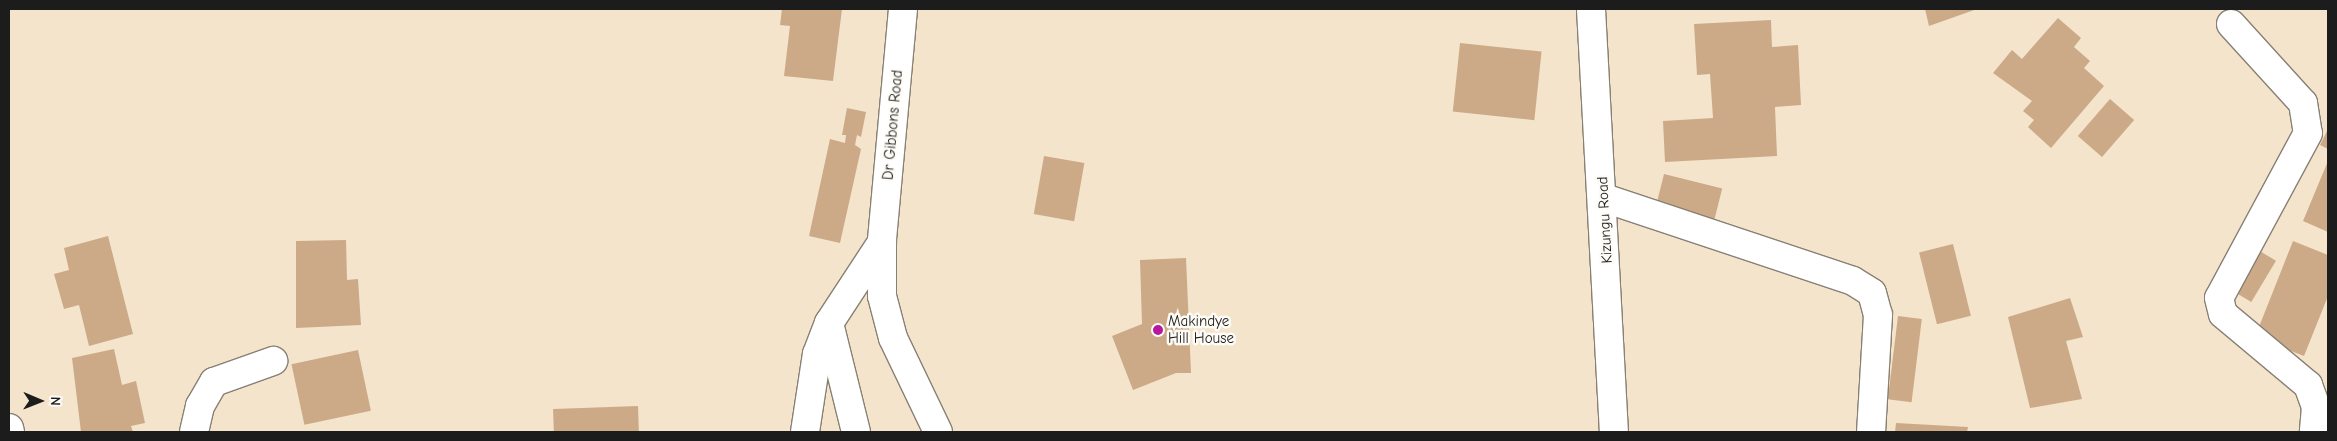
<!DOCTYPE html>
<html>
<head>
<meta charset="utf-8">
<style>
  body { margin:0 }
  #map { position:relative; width:2337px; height:441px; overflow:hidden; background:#f4e4cb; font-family:"Comic Neue",sans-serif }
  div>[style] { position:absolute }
  .building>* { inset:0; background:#ccaa87; transform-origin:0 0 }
  .roads { filter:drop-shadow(1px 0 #888074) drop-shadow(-1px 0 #888074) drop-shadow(0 1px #888074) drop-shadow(0 -1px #888074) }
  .minor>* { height:28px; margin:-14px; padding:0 14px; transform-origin:14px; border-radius:14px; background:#fff }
  .dots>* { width:14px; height:14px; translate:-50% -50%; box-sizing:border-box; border:2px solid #fdfcf7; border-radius:50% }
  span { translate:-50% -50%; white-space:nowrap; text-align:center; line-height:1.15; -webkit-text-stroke:5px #fdfcf7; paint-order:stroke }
  .street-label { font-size:15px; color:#1c1c1c }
  .poi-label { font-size:15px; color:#1c1c1c }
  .left { translate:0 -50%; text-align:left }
  .frame { position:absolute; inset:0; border:10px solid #1c1c1c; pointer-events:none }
  .north { position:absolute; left:15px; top:376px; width:50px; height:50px; -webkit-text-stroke:4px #fdfcf7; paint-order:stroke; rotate:91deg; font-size:14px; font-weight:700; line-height:20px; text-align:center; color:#1c1c1c }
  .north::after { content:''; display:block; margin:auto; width:18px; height:22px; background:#1c1c1c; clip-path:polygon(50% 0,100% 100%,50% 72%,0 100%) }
</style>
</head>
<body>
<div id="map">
  <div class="building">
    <i style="clip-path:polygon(782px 9px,842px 9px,833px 81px,784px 76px,790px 26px,780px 25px)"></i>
    <i style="clip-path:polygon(1925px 9px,1977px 9px,1929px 26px)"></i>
    <i style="clip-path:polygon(2058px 18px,2081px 38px,2074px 47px,2090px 61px,2084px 68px,2104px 86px,2051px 148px,2028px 127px,2034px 120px,2023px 111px,2032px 101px,1993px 73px,2012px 50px,2022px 59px)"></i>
    <i style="clip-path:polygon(1771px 20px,1772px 47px,1798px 45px,1801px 105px,1775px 107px,1777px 156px,1665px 162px,1663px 121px,1713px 118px,1710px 74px,1697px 75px,1694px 24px)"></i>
    <i style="left:1460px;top:43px;width:82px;height:69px;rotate:6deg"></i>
    <i style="left:2110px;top:99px;width:32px;height:49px;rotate:41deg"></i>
    <i style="clip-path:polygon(847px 108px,866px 112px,861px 137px,857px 135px,855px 145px,861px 149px,840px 243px,809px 236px,830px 139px,845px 143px,846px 135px,842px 135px)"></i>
    <i style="clip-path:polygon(2328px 129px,2328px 149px,2320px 145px)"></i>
    <i style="left:1044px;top:156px;width:41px;height:59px;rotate:10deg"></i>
    <i style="clip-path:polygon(2328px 161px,2328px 232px,2303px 221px)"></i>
    <i style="left:1664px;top:174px;width:60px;height:39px;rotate:14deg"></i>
    <i style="clip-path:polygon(108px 236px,133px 334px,89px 346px,79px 305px,64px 309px,54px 274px,69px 270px,64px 248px)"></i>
    <i style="clip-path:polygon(346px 240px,347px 280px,358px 279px,361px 325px,296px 328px,296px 241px)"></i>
    <i style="clip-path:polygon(2293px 241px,2328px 255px,2328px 296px,2304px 356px,2255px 337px)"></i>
    <i style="left:1953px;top:244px;width:74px;height:35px;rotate:76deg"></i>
    <i style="left:2258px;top:250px;width:21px;height:48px;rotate:31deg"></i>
    <i style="clip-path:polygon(1186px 258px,1191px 373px,1176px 373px,1133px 390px,1112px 336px,1142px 324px,1140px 260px)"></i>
    <i style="clip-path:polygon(2070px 298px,2083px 337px,2066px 341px,2082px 399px,2030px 408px,2008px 317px)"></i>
    <i style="left:1898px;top:316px;width:24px;height:84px;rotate:7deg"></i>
    <i style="clip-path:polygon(114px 349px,122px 385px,136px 381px,145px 423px,131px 426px,133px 432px,81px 432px,72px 358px)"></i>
    <i style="left:358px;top:350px;width:62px;height:68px;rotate:78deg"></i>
    <i style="left:638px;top:406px;width:26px;height:85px;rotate:88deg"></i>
    <i style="clip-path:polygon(1896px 423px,1968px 427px,1967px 432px,1895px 432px)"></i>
  </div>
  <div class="roads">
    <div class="minor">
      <i style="left:903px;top:9px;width:234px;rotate:95.2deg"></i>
      <i style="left:882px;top:242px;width:54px;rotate:90deg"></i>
      <i style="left:882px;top:296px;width:43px;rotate:75.3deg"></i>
      <i style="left:893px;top:338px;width:104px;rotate:64.4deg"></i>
      <i style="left:1591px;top:9px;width:424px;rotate:86.9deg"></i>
      <i style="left:2231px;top:24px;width:107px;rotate:47.7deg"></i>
      <i style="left:2303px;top:103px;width:30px;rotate:81deg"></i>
      <i style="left:2308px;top:133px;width:187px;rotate:118.3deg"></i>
      <i style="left:2219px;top:298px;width:16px;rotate:76deg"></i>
      <i style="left:2223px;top:314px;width:111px;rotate:39.9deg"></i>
      <i style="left:2308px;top:385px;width:23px;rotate:70deg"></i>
      <i style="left:2316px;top:407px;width:25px;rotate:95deg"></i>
      <i style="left:1604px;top:198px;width:262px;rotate:18.4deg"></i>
      <i style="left:1853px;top:281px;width:22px;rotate:32deg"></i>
      <i style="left:1872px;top:293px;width:23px;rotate:75deg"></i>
      <i style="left:1878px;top:315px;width:117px;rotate:93.4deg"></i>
      <i style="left:829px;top:323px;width:112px;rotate:76.1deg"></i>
      <i style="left:9px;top:428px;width:4px;rotate:76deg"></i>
      <i style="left:194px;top:432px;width:27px;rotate:-77deg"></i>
      <i style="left:200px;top:406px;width:28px;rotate:-60deg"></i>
      <i style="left:214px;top:382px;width:63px;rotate:-19.6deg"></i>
      <i style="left:805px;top:432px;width:79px;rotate:-81.3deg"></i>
      <i style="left:817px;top:354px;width:33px;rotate:-69deg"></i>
      <i style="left:829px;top:323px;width:97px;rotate:-56.8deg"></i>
    </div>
  </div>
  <div class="dots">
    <i style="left:1158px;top:330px;background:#b5179e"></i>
  </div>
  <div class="street-label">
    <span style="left:893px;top:125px;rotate:-85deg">Dr Gibbons Road</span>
    <span style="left:1605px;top:220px;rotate:-93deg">Kizungu Road</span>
  </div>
  <div class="poi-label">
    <span class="left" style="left:1168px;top:330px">Makindye<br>Hill House</span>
  </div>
  <div class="frame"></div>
  <div class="north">N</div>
</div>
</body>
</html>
